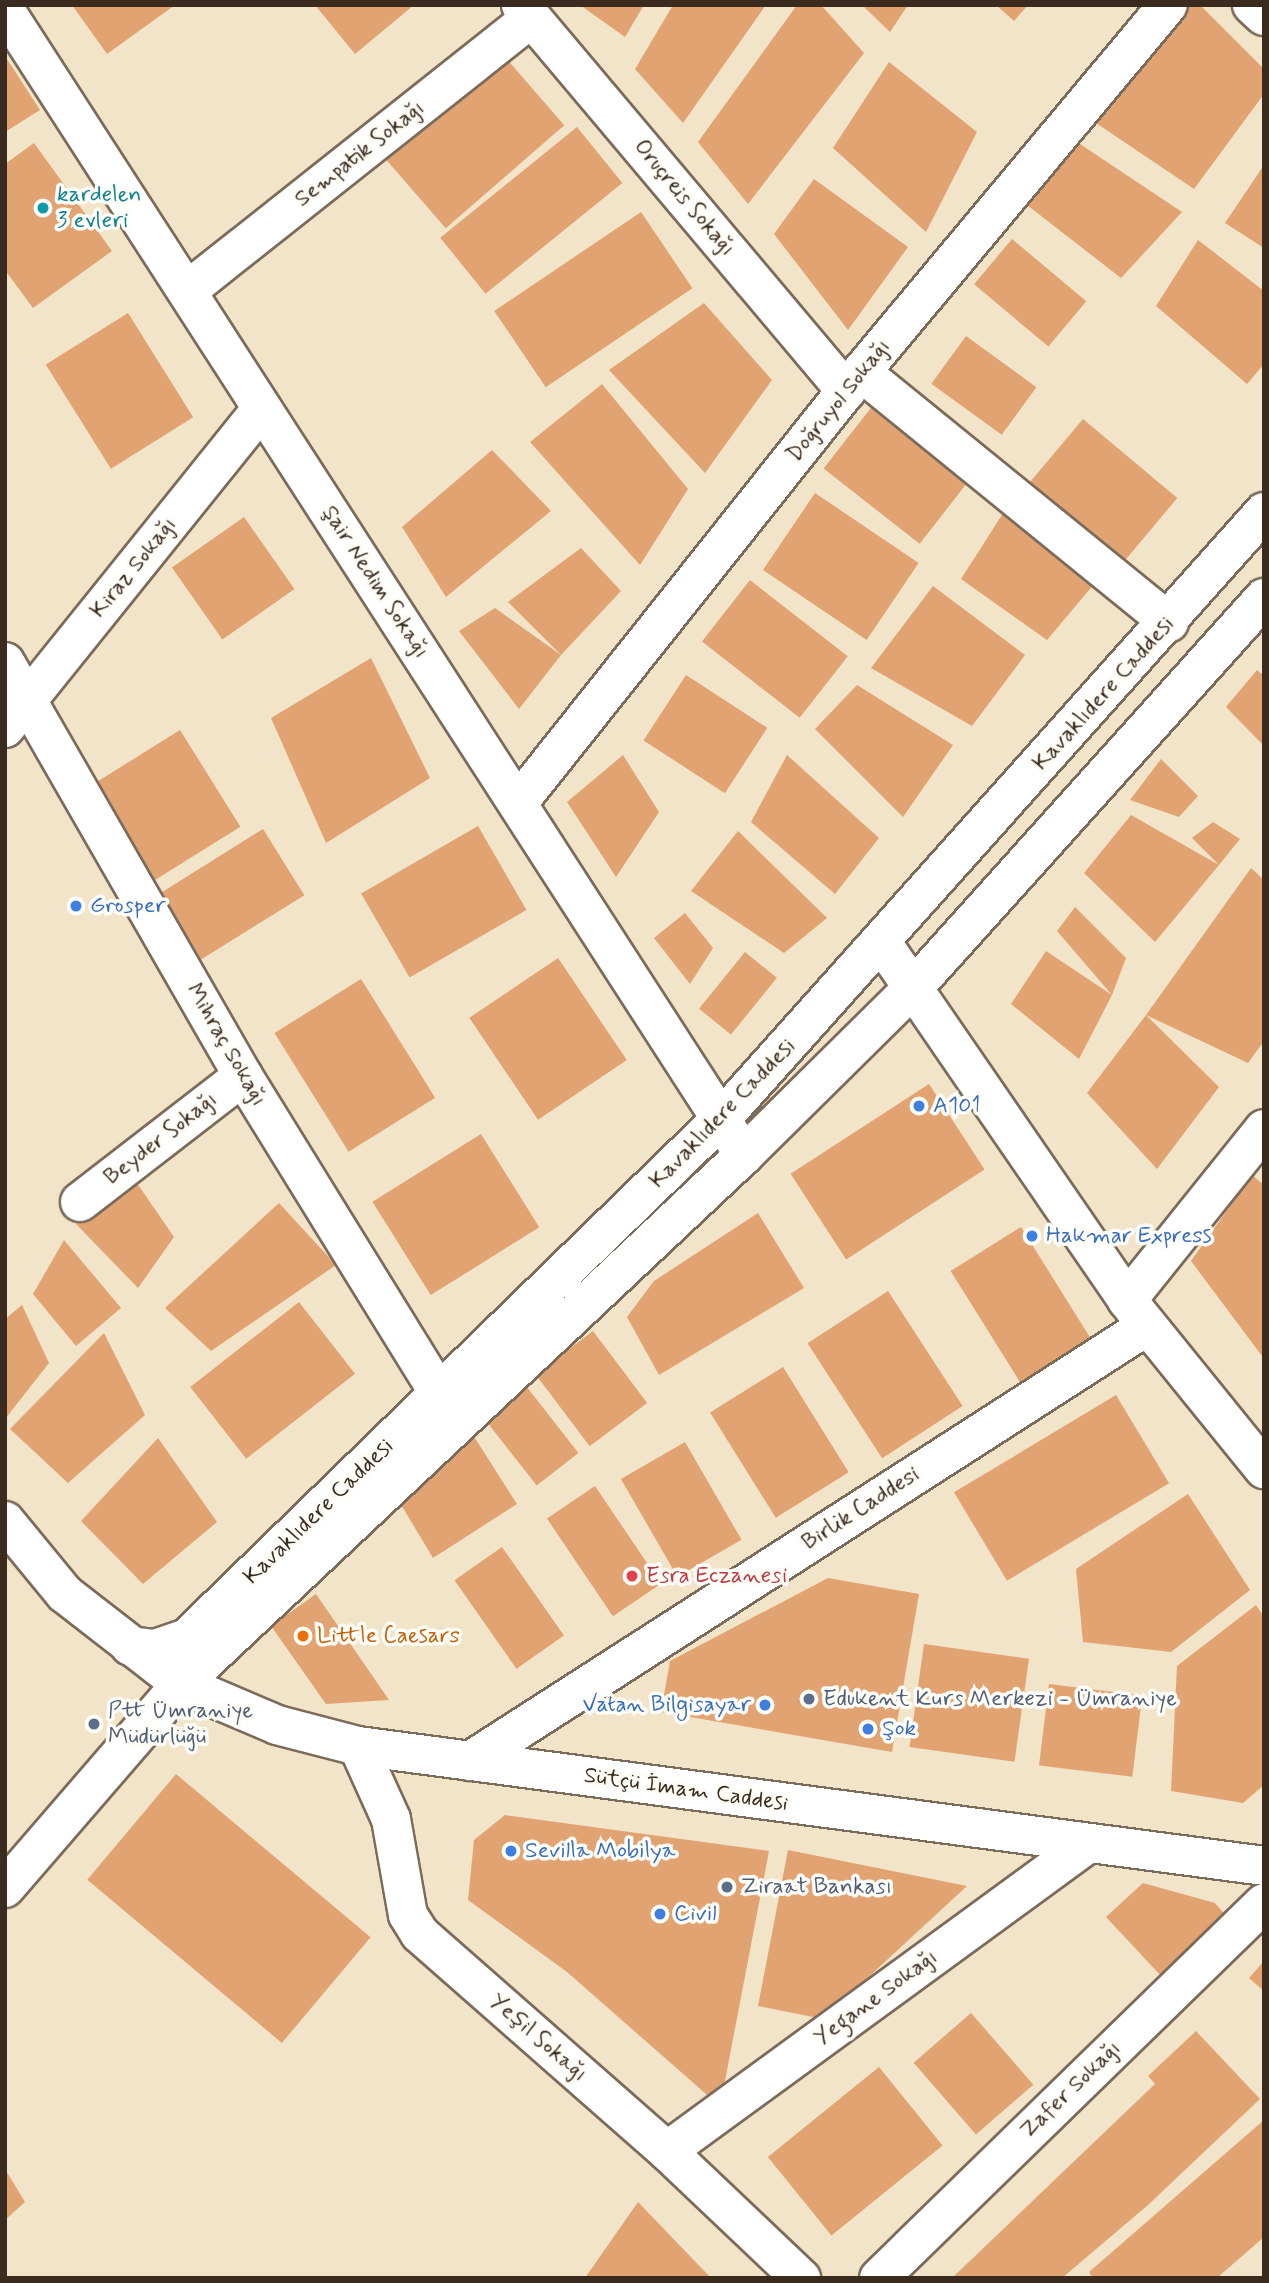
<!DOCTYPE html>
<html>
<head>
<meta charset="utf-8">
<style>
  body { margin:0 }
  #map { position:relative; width:1269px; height:2283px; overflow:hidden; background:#f1e4c8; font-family:Mynerve,sans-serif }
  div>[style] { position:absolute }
  .building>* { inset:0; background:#e2a372; transform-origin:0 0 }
  .roads { filter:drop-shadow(2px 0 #7b6b5a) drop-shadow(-2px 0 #7b6b5a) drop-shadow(0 2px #7b6b5a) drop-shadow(0 -2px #7b6b5a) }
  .minor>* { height:38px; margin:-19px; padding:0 19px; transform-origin:19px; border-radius:19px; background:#fff }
  .major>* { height:38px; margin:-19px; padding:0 19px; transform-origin:19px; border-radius:19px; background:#fff }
  .dots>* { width:19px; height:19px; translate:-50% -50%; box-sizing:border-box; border:4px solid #fdfcf7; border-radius:50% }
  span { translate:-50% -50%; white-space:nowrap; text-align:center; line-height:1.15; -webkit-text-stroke:7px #fdfcf7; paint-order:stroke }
  .street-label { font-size:23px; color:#3b2a1e }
  .culture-label { font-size:23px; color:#0d838f }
  .left { translate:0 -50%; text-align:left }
  .shop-label { font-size:23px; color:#366cbe }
  .right { translate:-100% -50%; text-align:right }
  .health-label { font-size:23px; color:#be3a42 }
  .food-label { font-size:23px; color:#c56008 }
  .service-label { font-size:23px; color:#4e5e75 }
  .frame { position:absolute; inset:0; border:7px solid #3b2a1e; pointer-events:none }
</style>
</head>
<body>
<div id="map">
  <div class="building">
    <i style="clip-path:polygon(72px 5px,175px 5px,107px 54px)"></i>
    <i style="clip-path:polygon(315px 5px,414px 5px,355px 54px)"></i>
    <i style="clip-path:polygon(580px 5px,644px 5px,625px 37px)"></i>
    <i style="clip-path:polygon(673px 5px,766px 5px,683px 123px,635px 69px)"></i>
    <i style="clip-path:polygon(797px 5px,821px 5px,864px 53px,748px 204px,698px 142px)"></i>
    <i style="clip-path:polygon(862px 5px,908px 5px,890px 32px)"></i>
    <i style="clip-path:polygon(996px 5px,1028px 5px,1014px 21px)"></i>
    <i style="clip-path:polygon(1185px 5px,1200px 5px,1264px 69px,1264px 94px,1194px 189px,1090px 119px)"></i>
    <i style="left:498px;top:49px;width:101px;height:157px;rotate:49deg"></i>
    <i style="clip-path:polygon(5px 56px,40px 110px,5px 132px)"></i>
    <i style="clip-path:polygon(889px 62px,977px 132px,926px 232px,833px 148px)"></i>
    <i style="left:577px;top:127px;width:72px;height:176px;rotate:51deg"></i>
    <i style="clip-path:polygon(1077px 142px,1182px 212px,1121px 278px,1027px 205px)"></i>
    <i style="clip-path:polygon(34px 143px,112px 251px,33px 308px,5px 270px,5px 164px)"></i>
    <i style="clip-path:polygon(1264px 165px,1264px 248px,1225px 223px)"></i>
    <i style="clip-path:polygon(814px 179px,908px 247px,848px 330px,774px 234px)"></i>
    <i style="left:641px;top:212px;width:92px;height:177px;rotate:56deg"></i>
    <i style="left:1012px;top:239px;width:97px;height:59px;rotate:40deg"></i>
    <i style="clip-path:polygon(1198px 240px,1264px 291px,1264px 364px,1247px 384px,1156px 306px)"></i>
    <i style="clip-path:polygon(704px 303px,772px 380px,705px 473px,609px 370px)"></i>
    <i style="left:128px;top:313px;width:123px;height:97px;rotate:58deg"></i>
    <i style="left:966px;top:336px;width:87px;height:59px;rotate:36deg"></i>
    <i style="clip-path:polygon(602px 384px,688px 489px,640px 565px,530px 442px)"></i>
    <i style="left:874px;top:404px;width:122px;height:82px;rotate:38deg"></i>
    <i style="left:1083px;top:419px;width:123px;height:82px;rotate:40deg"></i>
    <i style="clip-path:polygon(492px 450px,551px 511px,446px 597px,402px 527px)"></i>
    <i style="left:815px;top:493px;width:125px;height:93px;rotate:34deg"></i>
    <i style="clip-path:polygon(1007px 507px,1095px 583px,1047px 640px,961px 579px)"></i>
    <i style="left:244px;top:517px;width:88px;height:88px;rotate:55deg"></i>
    <i style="clip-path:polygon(581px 548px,621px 591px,561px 655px,508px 602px)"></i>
    <i style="left:750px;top:580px;width:124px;height:78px;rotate:38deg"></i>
    <i style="clip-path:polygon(933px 586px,1025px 655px,972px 726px,871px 668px)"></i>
    <i style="clip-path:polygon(495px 608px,561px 655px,519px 709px,459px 631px)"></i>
    <i style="clip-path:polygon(371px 658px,430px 778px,326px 843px,271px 718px)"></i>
    <i style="clip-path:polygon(1257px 670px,1264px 676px,1264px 746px,1226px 707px)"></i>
    <i style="left:686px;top:675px;width:97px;height:78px;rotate:33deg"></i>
    <i style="clip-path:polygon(857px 685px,953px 745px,903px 817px,815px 729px)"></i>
    <i style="left:180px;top:730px;width:114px;height:104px;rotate:58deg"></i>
    <i style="clip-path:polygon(623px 755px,659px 812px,616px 877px,567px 802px)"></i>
    <i style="clip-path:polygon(787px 755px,879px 838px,835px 894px,751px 822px)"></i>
    <i style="clip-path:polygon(1161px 759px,1198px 796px,1179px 817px,1130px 800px)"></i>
    <i style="clip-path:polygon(1131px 815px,1219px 865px,1192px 838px,1213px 822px,1240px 839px,1219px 865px,1155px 942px,1084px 873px)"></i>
    <i style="left:478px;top:826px;width:97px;height:135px;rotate:60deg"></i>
    <i style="left:263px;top:829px;width:78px;height:124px;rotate:58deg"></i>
    <i style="clip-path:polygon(738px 831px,827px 918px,784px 953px,691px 891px)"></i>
    <i style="clip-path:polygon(1251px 868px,1264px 880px,1264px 1041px,1248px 1063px,1146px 1015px)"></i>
    <i style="clip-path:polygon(1075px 907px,1126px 958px,1112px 995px,1079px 1059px,1011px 1004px,1046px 951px,1112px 995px,1057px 931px)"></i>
    <i style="clip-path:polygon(685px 913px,713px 948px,690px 984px,654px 938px)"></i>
    <i style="left:745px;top:952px;width:41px;height:73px;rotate:39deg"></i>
    <i style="left:558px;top:958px;width:123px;height:107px;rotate:56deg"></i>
    <i style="left:361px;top:979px;width:140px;height:102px;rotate:58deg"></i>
    <i style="clip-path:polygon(1146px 1015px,1219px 1087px,1157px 1169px,1087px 1093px)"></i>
    <i style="left:929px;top:1084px;width:102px;height:165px;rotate:57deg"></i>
    <i style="left:481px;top:1134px;width:110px;height:128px;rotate:58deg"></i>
    <i style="clip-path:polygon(1252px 1175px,1264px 1185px,1262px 1356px,1191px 1261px)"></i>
    <i style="clip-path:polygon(132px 1176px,174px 1237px,138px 1288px,76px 1224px)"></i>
    <i style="clip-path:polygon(279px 1203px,336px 1265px,211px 1351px,165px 1308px)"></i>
    <i style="clip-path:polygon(758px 1213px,804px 1288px,659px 1375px,627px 1317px,654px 1281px)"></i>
    <i style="left:1021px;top:1227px;width:133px;height:83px;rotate:58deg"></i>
    <i style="clip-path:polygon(64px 1240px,121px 1308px,76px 1346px,33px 1294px)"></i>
    <i style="left:888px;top:1291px;width:137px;height:96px;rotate:57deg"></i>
    <i style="left:299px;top:1302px;width:91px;height:138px;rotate:52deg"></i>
    <i style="clip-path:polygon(22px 1305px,49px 1363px,5px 1419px,5px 1319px)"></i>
    <i style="left:593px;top:1331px;width:90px;height:72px;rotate:53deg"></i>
    <i style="clip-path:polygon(104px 1333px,145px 1415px,68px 1483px,10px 1429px)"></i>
    <i style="left:783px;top:1367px;width:124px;height:86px;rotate:58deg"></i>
    <i style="left:523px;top:1382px;width:90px;height:53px;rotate:52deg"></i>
    <i style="left:1116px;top:1395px;width:103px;height:189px;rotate:59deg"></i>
    <i style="clip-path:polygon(473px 1435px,517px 1504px,433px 1558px,394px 1493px,447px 1461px)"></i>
    <i style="clip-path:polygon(158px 1438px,217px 1522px,143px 1584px,81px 1521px)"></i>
    <i style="left:685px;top:1442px;width:113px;height:74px;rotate:60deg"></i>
    <i style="left:595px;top:1486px;width:118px;height:58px;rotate:56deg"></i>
    <i style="clip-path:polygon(1188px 1494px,1250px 1590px,1171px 1652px,1083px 1642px,1076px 1569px)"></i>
    <i style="left:502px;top:1547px;width:108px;height:58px;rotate:55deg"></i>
    <i style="clip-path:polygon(828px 1578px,919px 1594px,892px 1752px,661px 1712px,670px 1661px)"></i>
    <i style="clip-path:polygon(316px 1594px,389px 1700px,326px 1704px,271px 1626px)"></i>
    <i style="clip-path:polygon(1256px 1605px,1264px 1617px,1264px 1785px,1243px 1803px,1171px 1791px,1177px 1666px)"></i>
    <i style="left:924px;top:1644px;width:106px;height:104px;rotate:8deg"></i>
    <i style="left:1049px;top:1684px;width:94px;height:82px;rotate:7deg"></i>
    <i style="left:176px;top:1774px;width:254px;height:138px;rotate:40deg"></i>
    <i style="clip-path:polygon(505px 1815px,769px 1851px,724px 2086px,714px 2101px,567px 1972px,468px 1900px,474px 1840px)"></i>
    <i style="clip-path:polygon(788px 1850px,967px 1886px,823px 2019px,758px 2006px)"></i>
    <i style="clip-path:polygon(1143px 1883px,1215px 1903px,1227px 1917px,1162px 1977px,1106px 1917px)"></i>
    <i style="clip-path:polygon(1264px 1961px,1264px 1991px,1249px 1978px)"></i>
    <i style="left:971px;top:2013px;width:95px;height:76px;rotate:49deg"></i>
    <i style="clip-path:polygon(1196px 2031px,1260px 2099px,1148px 2205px,1062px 2278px,952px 2278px,1155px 2084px,1148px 2076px)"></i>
    <i style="left:879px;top:2067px;width:101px;height:143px;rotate:51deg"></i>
    <i style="clip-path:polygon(1264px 2120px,1264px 2237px,1217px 2278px,1093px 2278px,1089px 2272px)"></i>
    <i style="clip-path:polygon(5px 2169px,25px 2202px,5px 2220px)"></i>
    <i style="clip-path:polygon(638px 2202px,711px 2278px,585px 2278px)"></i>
  </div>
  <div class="roads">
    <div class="minor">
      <i style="left:521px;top:5px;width:505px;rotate:49.9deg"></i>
      <i style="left:1252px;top:5px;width:16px;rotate:43deg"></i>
      <i style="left:5px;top:10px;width:1363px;rotate:57.16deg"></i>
      <i style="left:188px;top:290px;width:438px;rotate:-38.4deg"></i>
      <i style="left:861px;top:372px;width:397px;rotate:39.1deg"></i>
      <i style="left:5px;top:662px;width:478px;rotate:60.1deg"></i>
      <i style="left:243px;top:1076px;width:375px;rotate:58.3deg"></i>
      <i style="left:440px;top:1395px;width:31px;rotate:48deg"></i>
      <i style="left:5px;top:728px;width:410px;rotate:-51.2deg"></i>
      <i style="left:518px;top:803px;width:551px;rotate:-51.49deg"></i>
      <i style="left:861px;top:372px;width:478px;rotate:-50.1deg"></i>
      <i style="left:882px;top:943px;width:433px;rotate:55.5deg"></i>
      <i style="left:1127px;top:1300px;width:218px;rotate:51deg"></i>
      <i style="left:80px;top:1202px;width:206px;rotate:-37.7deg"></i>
      <i style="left:1127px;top:1300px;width:219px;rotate:-51.3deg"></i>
      <i style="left:358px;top:1746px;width:80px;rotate:65.7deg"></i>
      <i style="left:391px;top:1819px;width:97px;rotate:80deg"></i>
      <i style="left:408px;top:1915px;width:22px;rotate:58deg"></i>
      <i style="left:420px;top:1934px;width:329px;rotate:41.3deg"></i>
      <i style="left:667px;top:2151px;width:185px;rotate:43.5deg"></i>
      <i style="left:470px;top:1761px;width:805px;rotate:-32.72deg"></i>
      <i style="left:667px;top:2151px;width:519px;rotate:-36.14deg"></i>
      <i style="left:879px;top:2278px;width:537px;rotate:-44.25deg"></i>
    </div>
    <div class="major">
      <i style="left:5px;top:1521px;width:94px;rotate:50.6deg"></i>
      <i style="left:65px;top:1594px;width:147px;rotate:37.8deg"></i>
      <i style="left:181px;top:1684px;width:104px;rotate:23.1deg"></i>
      <i style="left:277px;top:1725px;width:84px;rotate:14.5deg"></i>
      <i style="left:358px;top:1746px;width:914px;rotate:7.54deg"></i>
      <i style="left:130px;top:1646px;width:25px;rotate:7deg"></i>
      <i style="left:155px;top:1649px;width:34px;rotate:-19deg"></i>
      <i style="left:187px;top:1638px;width:746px;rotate:-44.19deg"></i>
      <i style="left:722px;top:1118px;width:813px;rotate:-48.19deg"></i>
      <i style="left:5px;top:1888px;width:269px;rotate:-49.2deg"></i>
      <i style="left:181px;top:1684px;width:773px;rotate:-43.22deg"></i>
      <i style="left:744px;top:1155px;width:240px;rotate:-44.7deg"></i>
      <i style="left:915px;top:986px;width:522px;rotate:-48.03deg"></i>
    </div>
  </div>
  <div class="dots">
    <i style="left:43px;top:208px;background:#0f9aa8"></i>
    <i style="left:76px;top:906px;background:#3f7fe0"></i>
    <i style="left:919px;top:1106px;background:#3f7fe0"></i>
    <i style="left:1032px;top:1236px;background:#3f7fe0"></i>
    <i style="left:632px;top:1576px;background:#e0444e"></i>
    <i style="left:303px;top:1636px;background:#e8710a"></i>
    <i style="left:809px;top:1699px;background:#5c6f8a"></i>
    <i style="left:765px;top:1705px;background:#3f7fe0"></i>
    <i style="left:94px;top:1724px;background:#5c6f8a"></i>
    <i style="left:868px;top:1729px;background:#3f7fe0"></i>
    <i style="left:511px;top:1851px;background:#3f7fe0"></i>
    <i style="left:727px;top:1887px;background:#5c6f8a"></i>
    <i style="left:660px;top:1914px;background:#3f7fe0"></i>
  </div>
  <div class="street-label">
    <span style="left:360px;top:154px;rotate:-38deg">Sempatik Sokağı</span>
    <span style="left:684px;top:198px;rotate:50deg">Oruçreis Sokağı</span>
    <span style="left:839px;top:401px;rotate:-51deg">Doğruyol Sokağı</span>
    <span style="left:134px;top:568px;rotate:-51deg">Kiraz Sokağı</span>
    <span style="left:375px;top:582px;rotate:57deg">Şair Nedim Sokağı</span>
    <span style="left:1104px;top:694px;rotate:-48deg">Kavaklıdere Caddesi</span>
    <span style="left:226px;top:1045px;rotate:60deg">Mihraç Sokağı</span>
    <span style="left:723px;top:1114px;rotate:-46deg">Kavaklıdere Caddesi</span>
    <span style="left:161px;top:1139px;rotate:-38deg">Beyder Sokağı</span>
    <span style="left:861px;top:1509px;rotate:-33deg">Birlik Caddesi</span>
    <span style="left:319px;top:1512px;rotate:-44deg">Kavaklıdere Caddesi</span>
    <span style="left:686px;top:1790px;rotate:8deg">Sütçü İmam Caddesi</span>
    <span style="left:876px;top:1998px;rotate:-36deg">Yegane Sokağı</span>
    <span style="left:538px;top:2038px;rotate:41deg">Yeşil Sokağı</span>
    <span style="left:1071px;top:2090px;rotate:-44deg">Zafer Sokağı</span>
  </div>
  <div class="culture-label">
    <span class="left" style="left:57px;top:208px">kardelen<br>3 evleri</span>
  </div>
  <div class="shop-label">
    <span class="left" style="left:90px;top:906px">Grosper</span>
    <span class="left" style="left:933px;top:1106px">A101</span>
    <span class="left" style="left:1046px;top:1236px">Hakmar Express</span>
    <span class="right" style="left:751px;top:1705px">Vatan Bilgisayar</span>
    <span class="left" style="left:882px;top:1729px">Şok</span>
    <span class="left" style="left:525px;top:1851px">Sevilla Mobilya</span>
    <span class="left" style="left:674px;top:1914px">Civil</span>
  </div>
  <div class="health-label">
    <span class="left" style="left:646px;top:1576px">Esra Eczanesi</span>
  </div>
  <div class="food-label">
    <span class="left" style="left:317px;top:1636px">Little Caesars</span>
  </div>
  <div class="service-label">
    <span class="left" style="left:823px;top:1699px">Edukent Kurs Merkezi - Ümraniye</span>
    <span class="left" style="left:108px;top:1724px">Ptt Ümraniye<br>Müdürlüğü</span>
    <span class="left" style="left:741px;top:1887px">Ziraat Bankası</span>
  </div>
  <div class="frame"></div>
</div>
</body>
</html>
